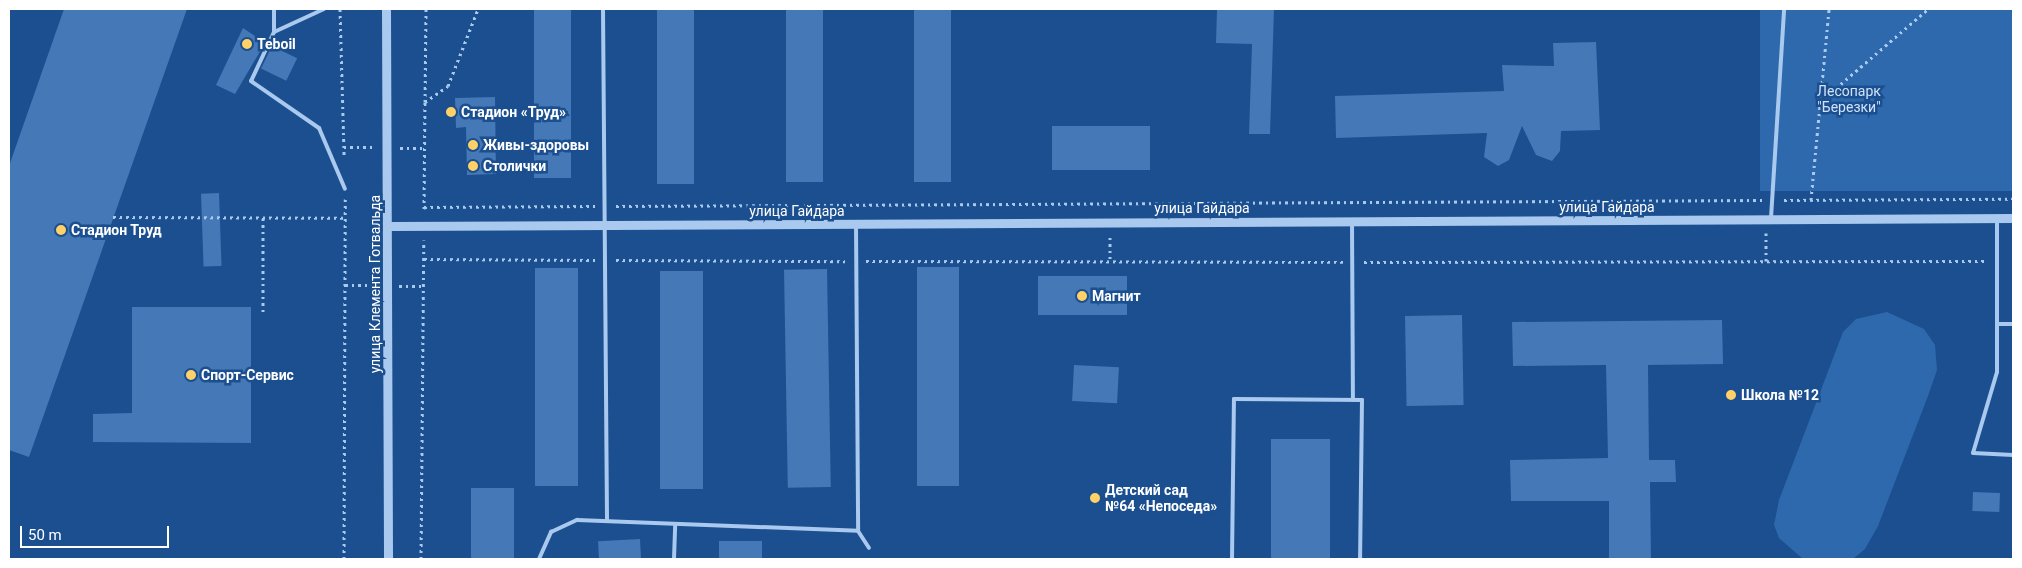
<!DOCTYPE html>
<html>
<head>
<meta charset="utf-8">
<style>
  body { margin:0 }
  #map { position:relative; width:2022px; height:568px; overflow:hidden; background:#1b4f8f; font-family:Roboto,sans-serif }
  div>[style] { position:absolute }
  .green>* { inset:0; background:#2e69ad; transform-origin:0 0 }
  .building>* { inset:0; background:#4478b7; transform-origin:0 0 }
  .path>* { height:3px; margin-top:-1.5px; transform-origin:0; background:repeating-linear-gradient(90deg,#a9c9ee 0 2.5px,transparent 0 6.5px) }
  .service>* { height:4px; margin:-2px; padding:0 2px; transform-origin:2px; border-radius:2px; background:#a9c9ee }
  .tertiary>* { height:9px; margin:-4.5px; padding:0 4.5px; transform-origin:4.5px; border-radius:4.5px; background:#a9c9ee }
  .dots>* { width:14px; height:14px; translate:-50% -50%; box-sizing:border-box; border:2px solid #1b4f8f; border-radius:50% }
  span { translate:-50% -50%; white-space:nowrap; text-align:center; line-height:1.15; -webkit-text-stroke:5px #1b4f8f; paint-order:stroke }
  .poi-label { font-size:14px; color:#fff; font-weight:700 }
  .left { translate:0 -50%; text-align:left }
  .park-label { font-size:14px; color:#cfe3fa }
  .street-label { font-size:14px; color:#fff }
  .frame { position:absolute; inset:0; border:10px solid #fff; pointer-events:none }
  .scale { position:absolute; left:20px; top:526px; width:149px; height:22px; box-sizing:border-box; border:2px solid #fff; border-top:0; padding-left:6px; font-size:15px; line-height:18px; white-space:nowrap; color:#fff; -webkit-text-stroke:4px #1b4f8f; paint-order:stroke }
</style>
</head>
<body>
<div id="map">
  <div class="green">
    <i style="left:1760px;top:9px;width:253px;height:182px"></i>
    <i style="clip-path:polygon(1887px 312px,1924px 329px,1935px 345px,1937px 370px,1928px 396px,1878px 526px,1865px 549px,1853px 559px,1803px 559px,1779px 538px,1774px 525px,1779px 500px,1843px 332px,1856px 319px)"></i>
  </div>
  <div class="building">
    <i style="clip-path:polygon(64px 9px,187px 9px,29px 457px,9px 450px,9px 166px)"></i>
    <i style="left:534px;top:9px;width:37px;height:169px"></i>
    <i style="left:657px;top:9px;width:37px;height:175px"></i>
    <i style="left:786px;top:9px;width:37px;height:173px"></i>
    <i style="left:914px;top:9px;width:37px;height:173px"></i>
    <i style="clip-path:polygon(1217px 9px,1274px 9px,1270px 134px,1249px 134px,1252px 44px,1216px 43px)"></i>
    <i style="clip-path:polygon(243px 28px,265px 43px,235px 94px,216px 85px)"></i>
    <i style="clip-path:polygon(1596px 42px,1600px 130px,1561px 131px,1560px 151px,1552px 161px,1536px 155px,1522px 126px,1509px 160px,1498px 166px,1484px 157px,1487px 133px,1336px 138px,1335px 96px,1504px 91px,1502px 65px,1554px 66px,1553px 43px)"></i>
    <i style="left:272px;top:46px;width:28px;height:25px;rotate:26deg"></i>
    <i style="clip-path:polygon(495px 97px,496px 174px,467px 175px,466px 127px,456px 128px,455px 98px)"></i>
    <i style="left:1150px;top:126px;width:44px;height:98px;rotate:90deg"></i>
    <i style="left:219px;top:193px;width:73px;height:18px;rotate:88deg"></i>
    <i style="left:917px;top:267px;width:42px;height:219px"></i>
    <i style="left:535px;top:268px;width:43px;height:218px"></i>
    <i style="left:827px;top:269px;width:218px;height:43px;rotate:89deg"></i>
    <i style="left:660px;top:271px;width:43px;height:218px"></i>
    <i style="left:1127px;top:276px;width:39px;height:89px;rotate:90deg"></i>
    <i style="clip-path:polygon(132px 307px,251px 307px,251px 443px,93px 442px,93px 414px,132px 413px)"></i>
    <i style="left:1462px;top:315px;width:90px;height:57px;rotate:89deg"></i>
    <i style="clip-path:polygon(1722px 320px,1723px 364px,1648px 365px,1649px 460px,1675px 460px,1676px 482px,1650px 482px,1651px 559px,1609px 559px,1609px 501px,1511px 501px,1510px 460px,1608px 458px,1606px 365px,1513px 366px,1512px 322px)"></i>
    <i style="left:1074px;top:365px;width:45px;height:36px;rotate:3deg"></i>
    <i style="left:1271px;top:439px;width:59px;height:120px"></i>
    <i style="left:514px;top:488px;width:71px;height:43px;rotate:90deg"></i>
    <i style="left:1973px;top:492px;width:27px;height:19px;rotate:2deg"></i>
    <i style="left:640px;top:539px;width:20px;height:42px;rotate:87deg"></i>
    <i style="left:719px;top:541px;width:43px;height:18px"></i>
  </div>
  <div class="path">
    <i style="left:340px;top:9px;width:147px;rotate:88.4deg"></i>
    <i style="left:426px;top:9px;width:93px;rotate:90.6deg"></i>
    <i style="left:425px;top:102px;width:28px;rotate:-35deg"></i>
    <i style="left:448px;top:86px;width:83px;rotate:-68.7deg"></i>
    <i style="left:1821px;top:101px;width:141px;rotate:-40.7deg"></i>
    <i style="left:344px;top:147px;width:30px"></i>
    <i style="left:400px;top:148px;width:24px"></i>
    <i style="left:1784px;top:200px;width:229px;rotate:-0.3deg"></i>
    <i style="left:1811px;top:200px;width:192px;rotate:-84.6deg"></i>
    <i style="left:616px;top:206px;width:1147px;rotate:-0.3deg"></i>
    <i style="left:424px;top:207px;width:171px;rotate:-0.3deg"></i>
    <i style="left:424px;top:209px;width:107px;rotate:-89.5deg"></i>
    <i style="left:113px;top:217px;width:232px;rotate:0.2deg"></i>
    <i style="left:1766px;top:233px;width:28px;rotate:90deg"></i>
    <i style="left:1110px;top:237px;width:24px;rotate:90deg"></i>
    <i style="left:424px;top:259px;width:171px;rotate:0.3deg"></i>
    <i style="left:616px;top:260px;width:229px;rotate:0.3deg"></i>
    <i style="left:866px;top:261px;width:477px;rotate:0.1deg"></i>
    <i style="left:1364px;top:262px;width:621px;rotate:-0.09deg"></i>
    <i style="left:345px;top:285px;width:28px"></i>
    <i style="left:399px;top:286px;width:24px"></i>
    <i style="left:263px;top:312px;width:95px;rotate:-90deg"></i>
    <i style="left:344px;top:559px;width:360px;rotate:-89.8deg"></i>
    <i style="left:421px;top:559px;width:319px;rotate:-89.5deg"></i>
  </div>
  <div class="service">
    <i style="left:274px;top:9px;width:23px;rotate:90deg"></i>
    <i style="left:324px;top:9px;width:55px;rotate:155.3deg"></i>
    <i style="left:274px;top:32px;width:54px;rotate:115.1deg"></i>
    <i style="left:251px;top:81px;width:83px;rotate:34.7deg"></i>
    <i style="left:319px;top:128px;width:66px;rotate:66.9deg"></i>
    <i style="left:603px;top:9px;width:512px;rotate:89.55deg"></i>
    <i style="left:1771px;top:218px;width:209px;rotate:-86.4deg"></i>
    <i style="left:1997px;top:218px;width:154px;rotate:90deg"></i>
    <i style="left:1997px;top:372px;width:84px;rotate:106.5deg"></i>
    <i style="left:1973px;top:453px;width:40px;rotate:2.9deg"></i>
    <i style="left:1352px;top:222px;width:178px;rotate:89.7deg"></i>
    <i style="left:856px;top:224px;width:307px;rotate:89.6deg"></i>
    <i style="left:1997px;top:324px;width:16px"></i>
    <i style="left:539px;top:559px;width:30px;rotate:-66deg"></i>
    <i style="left:551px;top:532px;width:29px;rotate:-25deg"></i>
    <i style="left:577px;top:520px;width:281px;rotate:2.2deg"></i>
    <i style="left:858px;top:531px;width:20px;rotate:57deg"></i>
    <i style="left:674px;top:559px;width:35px;rotate:-88deg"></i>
    <i style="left:1232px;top:559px;width:160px;rotate:-89.3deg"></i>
    <i style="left:1234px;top:399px;width:128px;rotate:0.4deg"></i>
    <i style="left:1362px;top:400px;width:159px;rotate:90.7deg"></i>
  </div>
  <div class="tertiary">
    <i style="left:386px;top:9px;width:550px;rotate:89.79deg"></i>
    <i style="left:390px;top:226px;width:1623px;rotate:-0.28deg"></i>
  </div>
  <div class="dots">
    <i style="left:247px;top:44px;background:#ffd166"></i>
    <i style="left:451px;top:112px;background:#ffd166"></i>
    <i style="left:473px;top:145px;background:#ffd166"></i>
    <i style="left:473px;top:166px;background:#ffd166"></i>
    <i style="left:61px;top:230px;background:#ffd166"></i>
    <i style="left:1082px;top:296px;background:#ffd166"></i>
    <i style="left:191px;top:375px;background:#ffd166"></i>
    <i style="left:1731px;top:395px;background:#ffd166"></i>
    <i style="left:1095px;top:498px;background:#ffd166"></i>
  </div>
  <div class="poi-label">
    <span class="left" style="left:257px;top:44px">Teboil</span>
    <span class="left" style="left:461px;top:112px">Стадион «Труд»</span>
    <span class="left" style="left:483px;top:145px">Живы-здоровы</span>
    <span class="left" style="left:483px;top:166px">Столички</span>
    <span class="left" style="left:71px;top:230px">Стадион Труд</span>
    <span class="left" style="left:1092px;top:296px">Магнит</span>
    <span class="left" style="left:201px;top:375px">Спорт-Сервис</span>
    <span class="left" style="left:1741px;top:395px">Школа №12</span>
    <span class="left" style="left:1105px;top:498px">Детский сад<br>№64 «Непоседа»</span>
  </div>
  <div class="park-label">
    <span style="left:1849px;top:99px">Лесопарк<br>"Березки"</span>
  </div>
  <div class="street-label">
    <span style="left:1607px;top:207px">улица Гайдара</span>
    <span style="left:1202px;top:208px">улица Гайдара</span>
    <span style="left:797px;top:211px">улица Гайдара</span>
    <span style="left:375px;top:284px;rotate:-90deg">улица Клемента Готвальда</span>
  </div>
  <div class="frame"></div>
  <div class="scale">50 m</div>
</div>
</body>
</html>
